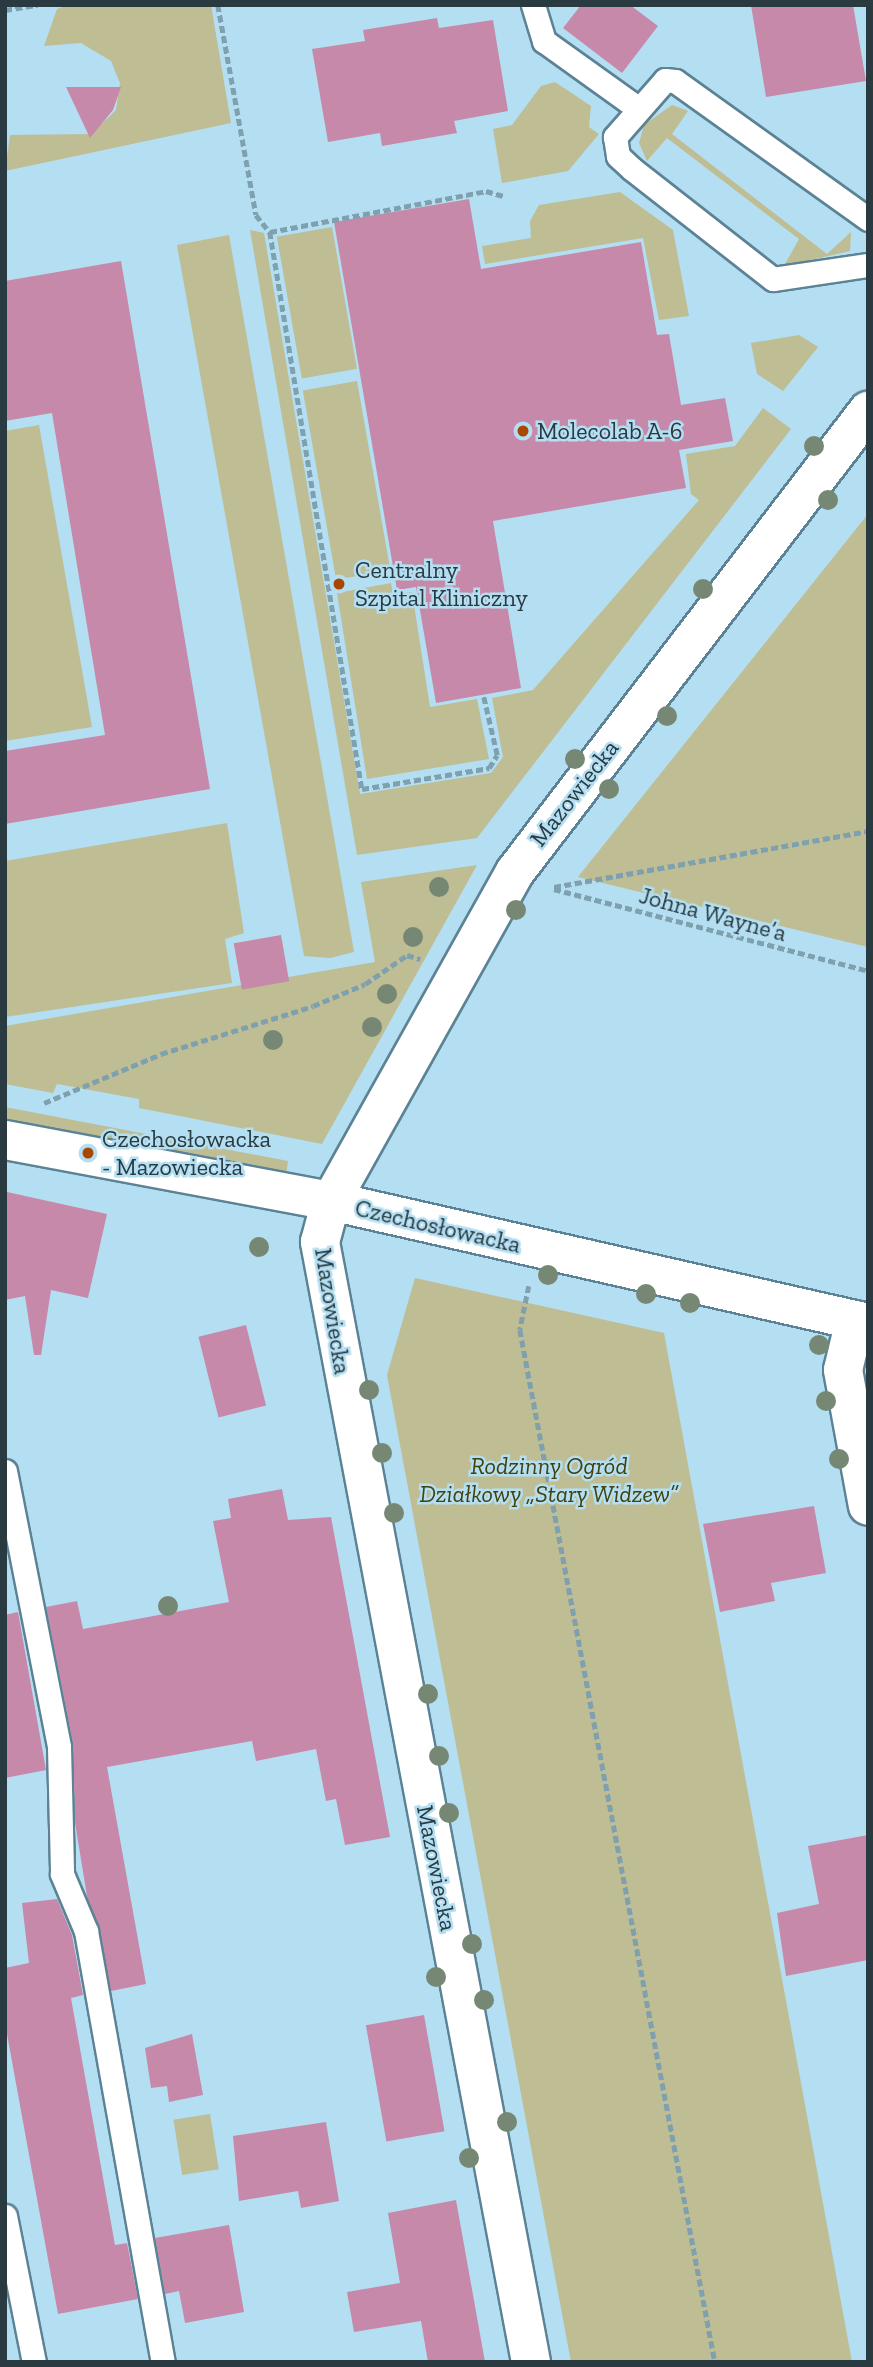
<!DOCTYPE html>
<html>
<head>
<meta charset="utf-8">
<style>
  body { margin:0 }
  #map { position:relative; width:873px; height:2367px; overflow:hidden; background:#b4def1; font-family:"Zilla Slab",serif }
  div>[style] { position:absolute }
  .green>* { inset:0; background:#bebd93; transform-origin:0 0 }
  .building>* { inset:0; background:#c789a9; transform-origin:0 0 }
  .path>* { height:4.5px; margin-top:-2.25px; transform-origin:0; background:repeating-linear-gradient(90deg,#7fa0ae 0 7px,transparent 0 10.5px) }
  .roads { filter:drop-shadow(2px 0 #5c8395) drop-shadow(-2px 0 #5c8395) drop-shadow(0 2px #5c8395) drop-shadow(0 -2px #5c8395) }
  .service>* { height:23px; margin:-11.5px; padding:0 11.5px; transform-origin:11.5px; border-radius:11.5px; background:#fff }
  .minor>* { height:38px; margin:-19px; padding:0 19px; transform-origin:19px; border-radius:19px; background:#fff }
  .tertiary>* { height:38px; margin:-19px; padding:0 19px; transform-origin:19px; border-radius:19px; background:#fff }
  .trees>* { width:20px; height:20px; margin:-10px; border-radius:50%; background:#768874 }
  .dots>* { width:19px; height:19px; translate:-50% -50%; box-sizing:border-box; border:4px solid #b4def1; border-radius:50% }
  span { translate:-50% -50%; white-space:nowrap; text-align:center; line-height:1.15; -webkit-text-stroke:5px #b4def1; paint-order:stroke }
  .poi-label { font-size:24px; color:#293a41 }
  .left { translate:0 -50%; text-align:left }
  .street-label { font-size:24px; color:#293a41 }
  .park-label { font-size:24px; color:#43410d; font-style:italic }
  .frame { position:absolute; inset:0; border:7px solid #293a41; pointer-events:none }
</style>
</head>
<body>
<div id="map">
  <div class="green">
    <i style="clip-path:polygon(68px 5px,211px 5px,231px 123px,5px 171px,10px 135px,91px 134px,116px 110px,120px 83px,111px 61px,81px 43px,44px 46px,57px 9px)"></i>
    <i style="clip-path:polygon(555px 82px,591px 106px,589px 127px,599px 134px,568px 171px,502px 183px,493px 129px,512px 125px,541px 86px)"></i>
    <i style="clip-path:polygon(672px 105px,688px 111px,672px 134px,827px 254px,851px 232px,850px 251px,784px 266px,799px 239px,667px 138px,647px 161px,639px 143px,644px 125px)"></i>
    <i style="clip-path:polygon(620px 192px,673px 230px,689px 316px,659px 320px,643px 238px,485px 264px,482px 246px,531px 238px,530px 221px,539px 205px)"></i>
    <i style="left:332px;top:227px;width:144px;height:56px;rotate:80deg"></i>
    <i style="clip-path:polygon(250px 230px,264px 233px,360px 794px,491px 773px,503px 757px,492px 698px,533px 690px,699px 500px,691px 494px,686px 454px,735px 446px,763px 408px,791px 429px,477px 838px,357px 855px)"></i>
    <i style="clip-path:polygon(229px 235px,354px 952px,330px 958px,304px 956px,177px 245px)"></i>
    <i style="clip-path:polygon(799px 335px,818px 347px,783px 391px,757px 374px,751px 343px)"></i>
    <i style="left:357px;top:381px;width:192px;height:55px;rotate:80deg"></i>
    <i style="clip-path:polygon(39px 425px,92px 727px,5px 741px,5px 431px)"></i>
    <i style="clip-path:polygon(868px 514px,868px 947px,578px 877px)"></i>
    <i style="clip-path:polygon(391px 583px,393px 594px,412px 592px,430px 707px,477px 699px,489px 759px,367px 779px,337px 593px)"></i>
    <i style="clip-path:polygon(227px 823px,244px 933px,225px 939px,232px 983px,5px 1017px,5px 861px)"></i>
    <i style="clip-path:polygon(477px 865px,322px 1144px,139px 1108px,139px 1099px,57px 1084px,53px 1093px,5px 1084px,5px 1026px,375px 962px,361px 882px)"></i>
    <i style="clip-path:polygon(5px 1107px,288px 1161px,286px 1176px,5px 1118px)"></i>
    <i style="clip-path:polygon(415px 1278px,664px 1333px,852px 2362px,571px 2362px,387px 1375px)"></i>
    <i style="left:210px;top:2114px;width:56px;height:37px;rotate:81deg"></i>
  </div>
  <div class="building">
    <i style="clip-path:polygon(581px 5px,630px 5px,658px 26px,622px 73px,563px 28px)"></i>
    <i style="clip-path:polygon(751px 5px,853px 5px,866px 81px,766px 97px)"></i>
    <i style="clip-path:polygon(437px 18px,439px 28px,493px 20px,508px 111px,454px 121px,457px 133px,382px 146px,380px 133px,328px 142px,312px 49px,365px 41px,363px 30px)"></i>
    <i style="clip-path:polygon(66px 87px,121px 87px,113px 110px,90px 138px)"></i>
    <i style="clip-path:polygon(469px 199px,481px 269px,641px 242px,657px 335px,669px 334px,681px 405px,725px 398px,733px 441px,679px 450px,686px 488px,493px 521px,521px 688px,436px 703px,416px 587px,397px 590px,334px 222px)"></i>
    <i style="clip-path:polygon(121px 261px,210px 789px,5px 824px,5px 751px,105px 735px,52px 413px,5px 421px,5px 281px)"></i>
    <i style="left:281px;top:935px;width:47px;height:48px;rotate:80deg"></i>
    <i style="clip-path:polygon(7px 1192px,107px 1214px,88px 1298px,51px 1290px,41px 1355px,34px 1355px,25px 1296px,5px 1300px)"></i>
    <i style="left:246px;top:1325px;width:83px;height:49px;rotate:76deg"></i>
    <i style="clip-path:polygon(282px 1489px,288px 1520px,331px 1517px,390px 1837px,345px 1845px,336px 1799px,326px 1801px,316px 1749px,256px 1761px,252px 1741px,107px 1767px,146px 1984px,111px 1991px,87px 1896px,75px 1823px,73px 1744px,46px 1607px,77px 1601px,83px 1629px,229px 1602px,213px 1521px,231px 1518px,228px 1499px)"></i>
    <i style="clip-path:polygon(814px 1506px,826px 1573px,771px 1583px,775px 1601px,720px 1612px,703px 1524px)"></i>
    <i style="clip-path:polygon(18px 1612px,46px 1770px,5px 1778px,5px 1615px)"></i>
    <i style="clip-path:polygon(868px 1835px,868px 1960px,786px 1976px,777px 1913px,819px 1904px,808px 1846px)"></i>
    <i style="clip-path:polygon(57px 1899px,72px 1935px,83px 1995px,71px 1998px,115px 2245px,127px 2243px,138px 2299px,58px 2314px,5px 2023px,5px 1968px,29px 1963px,22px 1903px)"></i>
    <i style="left:424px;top:2015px;width:118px;height:59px;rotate:80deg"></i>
    <i style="clip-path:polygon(192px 2034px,203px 2095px,169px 2102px,167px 2086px,151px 2088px,145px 2048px)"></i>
    <i style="clip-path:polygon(326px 2122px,339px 2201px,301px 2208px,298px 2191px,239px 2201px,233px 2136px)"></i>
    <i style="clip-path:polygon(456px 2200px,485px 2362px,428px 2362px,421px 2321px,354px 2332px,347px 2292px,400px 2283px,388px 2213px)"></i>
    <i style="clip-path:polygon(229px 2225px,244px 2312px,185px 2323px,179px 2291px,165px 2294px,155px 2238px)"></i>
  </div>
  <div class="path">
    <i style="left:218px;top:5px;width:213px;rotate:79.7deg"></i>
    <i style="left:256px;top:215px;width:22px;rotate:51deg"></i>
    <i style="left:270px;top:232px;width:565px;rotate:80.62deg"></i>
    <i style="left:362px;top:789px;width:129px;rotate:-9.4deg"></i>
    <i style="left:489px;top:768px;width:15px;rotate:-58deg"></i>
    <i style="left:497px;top:755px;width:62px;rotate:-103.1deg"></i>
    <i style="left:5px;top:10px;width:33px;rotate:-9deg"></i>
    <i style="left:270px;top:232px;width:220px;rotate:-10.7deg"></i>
    <i style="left:486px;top:191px;width:19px;rotate:16deg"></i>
    <i style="left:554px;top:887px;width:319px;rotate:-10.1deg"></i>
    <i style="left:554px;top:889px;width:325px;rotate:14.6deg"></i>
    <i style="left:44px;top:1103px;width:127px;rotate:-22.7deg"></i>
    <i style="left:161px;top:1054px;width:159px;rotate:-17.5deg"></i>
    <i style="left:313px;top:1006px;width:56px;rotate:-22.9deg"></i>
    <i style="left:365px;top:984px;width:51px;rotate:-34.6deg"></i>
    <i style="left:407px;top:955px;width:14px;rotate:17deg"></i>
    <i style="left:529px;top:1286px;width:45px;rotate:101.6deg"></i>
    <i style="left:520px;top:1330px;width:1050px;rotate:79.3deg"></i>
  </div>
  <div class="roads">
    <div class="service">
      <i style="left:533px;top:5px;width:38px;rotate:73deg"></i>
      <i style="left:544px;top:41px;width:117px;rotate:35.6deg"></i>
      <i style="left:868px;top:219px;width:237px;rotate:-144.4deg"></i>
      <i style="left:675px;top:81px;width:10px;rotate:-174deg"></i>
      <i style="left:665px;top:80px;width:76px;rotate:131.3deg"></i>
      <i style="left:615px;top:137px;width:19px;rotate:81deg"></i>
      <i style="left:618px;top:156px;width:19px;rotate:43deg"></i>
      <i style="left:632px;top:169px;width:179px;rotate:38deg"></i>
      <i style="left:773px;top:279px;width:96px;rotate:-8.4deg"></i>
      <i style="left:5px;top:1471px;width:281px;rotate:78.9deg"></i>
      <i style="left:59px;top:1747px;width:127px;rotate:88.6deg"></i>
      <i style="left:62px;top:1874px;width:62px;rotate:67.2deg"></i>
      <i style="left:86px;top:1931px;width:438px;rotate:79.9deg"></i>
      <i style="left:5px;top:2216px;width:149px;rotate:78.8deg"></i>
    </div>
    <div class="minor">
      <i style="left:855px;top:1320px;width:51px;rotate:103.5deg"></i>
      <i style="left:843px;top:1370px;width:138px;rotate:79.6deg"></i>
      <i style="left:531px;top:2362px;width:1140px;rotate:-100.67deg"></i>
      <i style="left:320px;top:1242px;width:42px;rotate:-75deg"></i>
      <i style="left:331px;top:1201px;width:377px;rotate:-60.8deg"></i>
      <i style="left:515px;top:872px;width:581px;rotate:-52.56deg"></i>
    </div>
    <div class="tertiary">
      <i style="left:5px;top:1140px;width:332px;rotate:10.6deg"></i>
      <i style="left:331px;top:1201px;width:551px;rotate:12.8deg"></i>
    </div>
  </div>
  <div class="trees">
    <i style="left:814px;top:446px"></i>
    <i style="left:828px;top:500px"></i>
    <i style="left:703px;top:589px"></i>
    <i style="left:667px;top:716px"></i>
    <i style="left:575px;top:759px"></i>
    <i style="left:609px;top:789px"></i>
    <i style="left:439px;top:887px"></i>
    <i style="left:516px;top:910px"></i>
    <i style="left:413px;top:937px"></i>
    <i style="left:387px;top:994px"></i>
    <i style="left:372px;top:1027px"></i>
    <i style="left:273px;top:1040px"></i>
    <i style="left:259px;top:1247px"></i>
    <i style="left:548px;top:1275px"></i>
    <i style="left:646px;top:1294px"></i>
    <i style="left:690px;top:1303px"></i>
    <i style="left:819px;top:1345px"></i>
    <i style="left:369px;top:1390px"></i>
    <i style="left:826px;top:1401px"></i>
    <i style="left:382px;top:1453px"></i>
    <i style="left:839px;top:1459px"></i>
    <i style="left:394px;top:1513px"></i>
    <i style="left:168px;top:1606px"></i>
    <i style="left:428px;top:1694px"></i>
    <i style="left:439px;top:1756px"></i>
    <i style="left:449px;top:1813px"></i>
    <i style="left:472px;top:1944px"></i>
    <i style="left:436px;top:1977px"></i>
    <i style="left:484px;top:2000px"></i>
    <i style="left:507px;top:2122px"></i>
    <i style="left:469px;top:2158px"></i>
  </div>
  <div class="dots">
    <i style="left:523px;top:431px;background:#a84800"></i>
    <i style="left:339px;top:584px;background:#a84800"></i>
    <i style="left:88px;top:1153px;background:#a84800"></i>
  </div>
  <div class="poi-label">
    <span class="left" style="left:537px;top:431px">Molecolab A-6</span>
    <span class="left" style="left:355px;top:584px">Centralny<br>Szpital Kliniczny</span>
    <span class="left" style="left:102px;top:1153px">Czechosłowacka<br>- Mazowiecka</span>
  </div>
  <div class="street-label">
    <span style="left:574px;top:793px;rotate:-52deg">Mazowiecka</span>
    <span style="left:713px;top:914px;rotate:15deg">Johna Wayne’a</span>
    <span style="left:438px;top:1226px;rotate:13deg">Czechosłowacka</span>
    <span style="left:333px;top:1311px;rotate:81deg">Mazowiecka</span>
    <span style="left:437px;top:1868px;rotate:79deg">Mazowiecka</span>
  </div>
  <div class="park-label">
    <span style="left:549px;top:1480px">Rodzinny Ogród<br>Działkowy „Stary Widzew”</span>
  </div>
  <div class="frame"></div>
</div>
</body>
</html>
